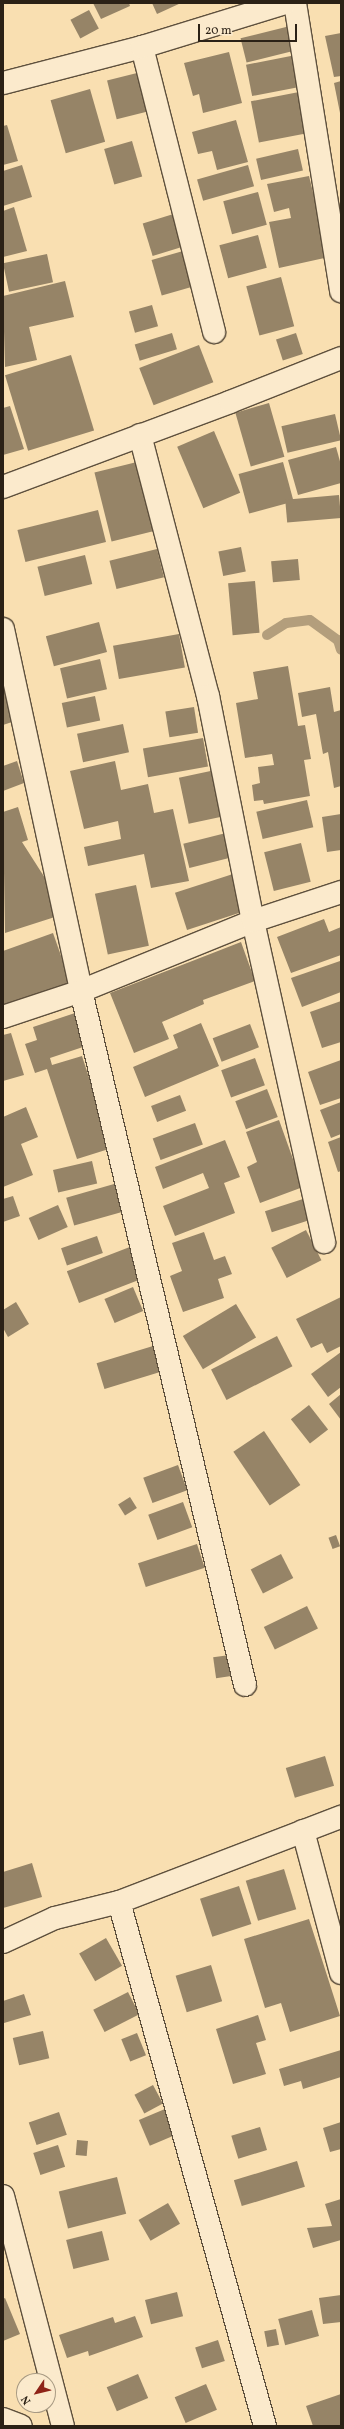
<!DOCTYPE html>
<html>
<head>
<meta charset="utf-8">
<style>
  body { margin:0 }
  #map { position:relative; width:344px; height:2429px; overflow:hidden; background:#f9dfb1; font-family:Vollkorn,serif }
  div>[style] { position:absolute }
  .stream>* { height:10px; margin:-5px; padding:0 5px; transform-origin:5px; border-radius:5px; background:#b39e7c }
  .building>* { inset:0; background:#968467; transform-origin:0 0 }
  .roads { filter:drop-shadow(1px 0 #5e503d) drop-shadow(-1px 0 #5e503d) drop-shadow(0 1px #5e503d) drop-shadow(0 -1px #5e503d) }
  .minor>* { height:22px; margin:-11px; padding:0 11px; transform-origin:11px; border-radius:11px; background:#fbeacc }
  .tertiary>* { height:22px; margin:-11px; padding:0 11px; transform-origin:11px; border-radius:11px; background:#fbeacc }
  span { translate:-50% -50%; white-space:nowrap; text-align:center; line-height:1.15; -webkit-text-stroke:4px #fbeacc; paint-order:stroke }
  .frame { position:absolute; inset:0; border:4px solid #2b2116; pointer-events:none }
  .north { position:absolute; left:16px; top:2373px; width:40px; height:40px; box-sizing:border-box; background:#fbeacc; border:1px solid #a89a83; border-radius:50%; rotate:235deg; font-size:11px; font-weight:700; line-height:16px; text-align:center; color:#2b2116 }
  .north::after { content:''; display:block; margin:auto; width:14px; height:18px; background:#8f2418; clip-path:polygon(50% 0,100% 100%,50% 72%,0 100%) }
  .scale { position:absolute; left:198px; top:24px; width:99px; height:18px; box-sizing:border-box; border:2px solid #2b2116; border-top:0; padding-left:5px; font-size:12px; line-height:14px; white-space:nowrap; color:#2b2116; -webkit-text-stroke:3px #fbeacc; paint-order:stroke }
</style>
</head>
<body>
<div id="map">
  <div class="stream">
    <i style="left:267px;top:635px;width:22px;rotate:-32deg"></i>
    <i style="left:286px;top:623px;width:24px;rotate:-7deg"></i>
    <i style="left:310px;top:620px;width:34px;rotate:36deg"></i>
    <i style="left:338px;top:640px;width:10px;rotate:73deg"></i>
  </div>
  <div class="building">
    <i style="clip-path:polygon(93px 3px,129px 3px,130px 6px,101px 19px)"></i>
    <i style="clip-path:polygon(152px 3px,181px 3px,157px 14px)"></i>
    <i style="left:89px;top:10px;width:21px;height:21px;rotate:62deg"></i>
    <i style="left:290px;top:26px;width:25px;height:51px;rotate:76deg"></i>
    <i style="clip-path:polygon(341px 33px,341px 76px,334px 77px,325px 36px)"></i>
    <i style="clip-path:polygon(229px 52px,242px 103px,203px 113px,199px 94px,193px 96px,184px 63px)"></i>
    <i style="left:301px;top:54px;width:32px;height:56px;rotate:79deg"></i>
    <i style="left:141px;top:72px;width:40px;height:35px;rotate:76deg"></i>
    <i style="clip-path:polygon(341px 81px,341px 113px,340px 113px,334px 83px)"></i>
    <i style="left:90px;top:89px;width:55px;height:41px;rotate:74deg"></i>
    <i style="left:299px;top:92px;width:42px;height:49px;rotate:79deg"></i>
    <i style="clip-path:polygon(236px 120px,248px 162px,217px 170px,212px 151px,198px 154px,192px 132px)"></i>
    <i style="clip-path:polygon(7px 125px,18px 161px,3px 165px,3px 126px)"></i>
    <i style="left:132px;top:141px;width:37px;height:29px;rotate:74deg"></i>
    <i style="left:298px;top:149px;width:22px;height:43px;rotate:77deg"></i>
    <i style="clip-path:polygon(22px 165px,32px 197px,3px 206px,3px 171px)"></i>
    <i style="left:248px;top:165px;width:22px;height:53px;rotate:74deg"></i>
    <i style="clip-path:polygon(309px 176px,329px 257px,279px 268px,269px 222px,291px 218px,289px 208px,274px 212px,267px 184px)"></i>
    <i style="left:258px;top:192px;width:34px;height:36px;rotate:75deg"></i>
    <i style="clip-path:polygon(14px 207px,27px 251px,3px 257px,3px 211px)"></i>
    <i style="left:180px;top:212px;width:34px;height:39px;rotate:73deg"></i>
    <i style="left:258px;top:235px;width:34px;height:40px;rotate:75deg"></i>
    <i style="left:190px;top:249px;width:37px;height:40px;rotate:74deg"></i>
    <i style="left:47px;top:254px;width:29px;height:45px;rotate:78deg"></i>
    <i style="left:281px;top:277px;width:51px;height:36px;rotate:75deg"></i>
    <i style="clip-path:polygon(65px 281px,74px 317px,29px 327px,37px 360px,5px 367px,3px 296px)"></i>
    <i style="left:152px;top:305px;width:22px;height:24px;rotate:74deg"></i>
    <i style="left:172px;top:333px;width:17px;height:39px;rotate:73deg"></i>
    <i style="left:296px;top:333px;width:22px;height:21px;rotate:72deg"></i>
    <i style="left:199px;top:345px;width:40px;height:64px;rotate:69deg"></i>
    <i style="left:71px;top:355px;width:79px;height:69px;rotate:73deg"></i>
    <i style="left:269px;top:403px;width:56px;height:35px;rotate:74deg"></i>
    <i style="clip-path:polygon(10px 406px,24px 449px,3px 455px,3px 408px)"></i>
    <i style="left:335px;top:414px;width:27px;height:55px;rotate:77deg"></i>
    <i style="left:214px;top:431px;width:67px;height:40px;rotate:67deg"></i>
    <i style="clip-path:polygon(336px 447px,341px 465px,341px 483px,298px 495px,288px 460px)"></i>
    <i style="left:141px;top:461px;width:71px;height:48px;rotate:76deg"></i>
    <i style="left:283px;top:462px;width:41px;height:46px;rotate:75deg"></i>
    <i style="left:339px;top:495px;width:23px;height:54px;rotate:85deg"></i>
    <i style="left:98px;top:510px;width:33px;height:83px;rotate:76deg"></i>
    <i style="left:241px;top:547px;width:25px;height:23px;rotate:79deg"></i>
    <i style="left:157px;top:549px;width:29px;height:49px;rotate:76deg"></i>
    <i style="left:85px;top:555px;width:30px;height:49px;rotate:76deg"></i>
    <i style="left:298px;top:559px;width:21px;height:27px;rotate:85deg"></i>
    <i style="left:255px;top:581px;width:52px;height:27px;rotate:85deg"></i>
    <i style="left:99px;top:622px;width:31px;height:55px;rotate:75deg"></i>
    <i style="left:179px;top:634px;width:34px;height:67px;rotate:80deg"></i>
    <i style="left:100px;top:659px;width:31px;height:41px;rotate:77deg"></i>
    <i style="clip-path:polygon(288px 666px,298px 726px,305px 725px,311px 759px,304px 760px,310px 796px,264px 804px,263px 800px,254px 801px,252px 785px,260px 783px,258px 767px,274px 765px,272px 754px,245px 758px,236px 703px,258px 699px,253px 672px)"></i>
    <i style="clip-path:polygon(5px 685px,15px 721px,3px 725px,3px 686px)"></i>
    <i style="clip-path:polygon(330px 687px,334px 712px,341px 710px,341px 786px,334px 788px,328px 752px,323px 754px,316px 714px,302px 717px,298px 693px)"></i>
    <i style="left:95px;top:696px;width:25px;height:34px;rotate:78deg"></i>
    <i style="left:194px;top:707px;width:26px;height:29px;rotate:81deg"></i>
    <i style="left:123px;top:724px;width:29px;height:47px;rotate:78deg"></i>
    <i style="left:203px;top:738px;width:29px;height:61px;rotate:80deg"></i>
    <i style="clip-path:polygon(17px 761px,24px 783px,3px 791px,3px 766px)"></i>
    <i style="clip-path:polygon(115px 761px,121px 790px,148px 784px,154px 813px,173px 809px,189px 881px,151px 888px,144px 854px,88px 866px,84px 847px,121px 839px,118px 821px,84px 829px,70px 771px)"></i>
    <i style="left:220px;top:769px;width:47px;height:42px;rotate:78deg"></i>
    <i style="left:307px;top:800px;width:28px;height:52px;rotate:77deg"></i>
    <i style="clip-path:polygon(18px 807px,28px 840px,22px 842px,45px 878px,58px 916px,5px 933px,3px 812px)"></i>
    <i style="clip-path:polygon(341px 814px,341px 850px,327px 852px,322px 817px)"></i>
    <i style="left:226px;top:833px;width:25px;height:44px;rotate:76deg"></i>
    <i style="left:301px;top:843px;width:40px;height:38px;rotate:76deg"></i>
    <i style="left:233px;top:874px;width:39px;height:61px;rotate:72deg"></i>
    <i style="left:136px;top:885px;width:62px;height:42px;rotate:78deg"></i>
    <i style="clip-path:polygon(324px 919px,329px 932px,341px 927px,341px 955px,291px 973px,277px 937px)"></i>
    <i style="clip-path:polygon(53px 933px,71px 984px,3px 1009px,3px 951px)"></i>
    <i style="clip-path:polygon(241px 942px,255px 981px,203px 1000px,204px 1004px,162px 1022px,169px 1039px,134px 1053px,110px 993px)"></i>
    <i style="clip-path:polygon(340px 961px,341px 992px,302px 1007px,291px 978px)"></i>
    <i style="clip-path:polygon(341px 1001px,341px 1042px,322px 1048px,310px 1012px)"></i>
    <i style="clip-path:polygon(81px 1011px,92px 1044px,50px 1058px,52px 1065px,82px 1056px,112px 1148px,77px 1159px,47px 1069px,35px 1073px,25px 1044px,37px 1040px,33px 1027px)"></i>
    <i style="clip-path:polygon(201px 1023px,219px 1066px,145px 1097px,133px 1067px,178px 1048px,173px 1035px)"></i>
    <i style="left:250px;top:1024px;width:25px;height:40px;rotate:69deg"></i>
    <i style="clip-path:polygon(11px 1033px,24px 1075px,3px 1081px,3px 1035px)"></i>
    <i style="left:255px;top:1058px;width:29px;height:36px;rotate:70deg"></i>
    <i style="clip-path:polygon(341px 1060px,341px 1098px,320px 1105px,308px 1072px)"></i>
    <i style="left:267px;top:1089px;width:30px;height:34px;rotate:69deg"></i>
    <i style="left:180px;top:1095px;width:17px;height:31px;rotate:69deg"></i>
    <i style="clip-path:polygon(341px 1102px,341px 1134px,331px 1138px,320px 1110px)"></i>
    <i style="clip-path:polygon(26px 1107px,38px 1137px,21px 1144px,33px 1175px,3px 1187px,3px 1117px)"></i>
    <i style="clip-path:polygon(279px 1120px,303px 1187px,260px 1203px,247px 1167px,257px 1162px,246px 1132px)"></i>
    <i style="left:195px;top:1123px;width:23px;height:45px;rotate:70deg"></i>
    <i style="clip-path:polygon(341px 1137px,341px 1171px,338px 1172px,328px 1142px)"></i>
    <i style="clip-path:polygon(225px 1140px,240px 1177px,224px 1183px,235px 1213px,175px 1236px,163px 1206px,209px 1188px,203px 1173px,163px 1189px,155px 1167px)"></i>
    <i style="left:92px;top:1161px;width:23px;height:40px;rotate:77deg"></i>
    <i style="left:121px;top:1182px;width:29px;height:57px;rotate:74deg"></i>
    <i style="clip-path:polygon(13px 1196px,20px 1216px,3px 1222px,3px 1199px)"></i>
    <i style="left:303px;top:1199px;width:22px;height:40px;rotate:72deg"></i>
    <i style="left:58px;top:1205px;width:24px;height:32px;rotate:66deg"></i>
    <i style="left:306px;top:1230px;width:34px;height:39px;rotate:63deg"></i>
    <i style="clip-path:polygon(204px 1232px,214px 1260px,225px 1256px,232px 1274px,218px 1279px,224px 1298px,183px 1312px,170px 1276px,182px 1271px,172px 1243px)"></i>
    <i style="left:97px;top:1236px;width:18px;height:38px;rotate:71deg"></i>
    <i style="left:135px;top:1245px;width:34px;height:73px;rotate:69deg"></i>
    <i style="left:133px;top:1287px;width:26px;height:31px;rotate:67deg"></i>
    <i style="clip-path:polygon(341px 1297px,341px 1346px,327px 1353px,322px 1343px,311px 1348px,296px 1319px)"></i>
    <i style="clip-path:polygon(16px 1302px,29px 1324px,8px 1337px,3px 1328px,3px 1310px)"></i>
    <i style="left:236px;top:1304px;width:39px;height:62px;rotate:59deg"></i>
    <i style="left:277px;top:1336px;width:34px;height:74px;rotate:63deg"></i>
    <i style="left:153px;top:1346px;width:27px;height:59px;rotate:73deg"></i>
    <i style="clip-path:polygon(341px 1352px,341px 1387px,328px 1397px,311px 1374px)"></i>
    <i style="clip-path:polygon(341px 1394px,341px 1420px,329px 1404px)"></i>
    <i style="left:309px;top:1405px;width:31px;height:23px;rotate:52deg"></i>
    <i style="left:264px;top:1431px;width:65px;height:37px;rotate:56deg"></i>
    <i style="left:178px;top:1465px;width:27px;height:37px;rotate:70deg"></i>
    <i style="left:130px;top:1497px;width:13px;height:14px;rotate:58deg"></i>
    <i style="left:183px;top:1502px;width:27px;height:37px;rotate:70deg"></i>
    <i style="left:336px;top:1535px;width:12px;height:8px;rotate:70deg"></i>
    <i style="left:197px;top:1544px;width:25px;height:62px;rotate:72deg"></i>
    <i style="left:281px;top:1554px;width:27px;height:34px;rotate:63deg"></i>
    <i style="left:307px;top:1606px;width:25px;height:48px;rotate:64deg"></i>
    <i style="left:230px;top:1655px;width:21px;height:17px;rotate:82deg"></i>
    <i style="left:325px;top:1756px;width:31px;height:41px;rotate:73deg"></i>
    <i style="clip-path:polygon(32px 1863px,42px 1897px,3px 1908px,3px 1872px)"></i>
    <i style="left:284px;top:1869px;width:42px;height:40px;rotate:73deg"></i>
    <i style="left:239px;top:1886px;width:40px;height:41px;rotate:72deg"></i>
    <i style="clip-path:polygon(309px 1919px,340px 2016px,290px 2032px,281px 2003px,265px 2008px,244px 1939px)"></i>
    <i style="left:106px;top:1938px;width:32px;height:31px;rotate:60deg"></i>
    <i style="left:211px;top:1965px;width:38px;height:37px;rotate:73deg"></i>
    <i style="left:128px;top:1992px;width:25px;height:39px;rotate:63deg"></i>
    <i style="clip-path:polygon(24px 1994px,31px 2015px,4px 2023px,3px 2001px)"></i>
    <i style="clip-path:polygon(258px 2015px,266px 2040px,256px 2043px,266px 2074px,233px 2084px,216px 2029px)"></i>
    <i style="left:43px;top:2031px;width:28px;height:31px;rotate:77deg"></i>
    <i style="left:137px;top:2033px;width:24px;height:17px;rotate:68deg"></i>
    <i style="clip-path:polygon(341px 2050px,341px 2077px,303px 2089px,301px 2081px,284px 2086px,279px 2069px)"></i>
    <i style="left:153px;top:2085px;width:21px;height:21px;rotate:62deg"></i>
    <i style="left:172px;top:2106px;width:28px;height:36px;rotate:67deg"></i>
    <i style="left:59px;top:2112px;width:24px;height:32px;rotate:71deg"></i>
    <i style="clip-path:polygon(341px 2122px,341px 2149px,330px 2152px,323px 2128px)"></i>
    <i style="left:260px;top:2127px;width:24px;height:30px;rotate:73deg"></i>
    <i style="left:77px;top:2140px;width:11px;height:15px;rotate:5deg"></i>
    <i style="left:58px;top:2145px;width:23px;height:26px;rotate:72deg"></i>
    <i style="left:297px;top:2161px;width:27px;height:66px;rotate:73deg"></i>
    <i style="left:117px;top:2177px;width:38px;height:60px;rotate:76deg"></i>
    <i style="clip-path:polygon(341px 2199px,341px 2240px,313px 2248px,307px 2228px,332px 2226px,325px 2204px)"></i>
    <i style="left:168px;top:2203px;width:24px;height:34px;rotate:60deg"></i>
    <i style="left:102px;top:2231px;width:30px;height:37px;rotate:76deg"></i>
    <i style="left:177px;top:2292px;width:25px;height:33px;rotate:76deg"></i>
    <i style="clip-path:polygon(341px 2295px,341px 2322px,323px 2324px,319px 2298px)"></i>
    <i style="clip-path:polygon(5px 2298px,20px 2334px,3px 2341px,3px 2299px)"></i>
    <i style="left:312px;top:2310px;width:27px;height:35px;rotate:75deg"></i>
    <i style="clip-path:polygon(135px 2316px,143px 2337px,89px 2356px,88px 2351px,67px 2358px,59px 2335px,113px 2317px,115px 2323px)"></i>
    <i style="left:276px;top:2329px;width:16px;height:12px;rotate:79deg"></i>
    <i style="left:218px;top:2340px;width:22px;height:24px;rotate:72deg"></i>
    <i style="left:138px;top:2374px;width:26px;height:34px;rotate:67deg"></i>
    <i style="left:206px;top:2384px;width:28px;height:34px;rotate:67deg"></i>
    <i style="clip-path:polygon(341px 2394px,341px 2426px,313px 2426px,306px 2406px)"></i>
  </div>
  <div class="roads">
    <div class="minor">
      <i style="left:295px;top:3px;width:292px;rotate:80.9deg"></i>
      <i style="left:142px;top:47px;width:294px;rotate:75.8deg"></i>
      <i style="left:140px;top:435px;width:270px;rotate:75.4deg"></i>
      <i style="left:208px;top:696px;width:229px;rotate:78.7deg"></i>
      <i style="left:253px;top:921px;width:329px;rotate:77.5deg"></i>
      <i style="left:3px;top:629px;width:370px;rotate:77.8deg"></i>
      <i style="left:81px;top:991px;width:713px;rotate:76.7deg"></i>
      <i style="left:3px;top:1017px;width:82px;rotate:-18.4deg"></i>
      <i style="left:81px;top:991px;width:186px;rotate:-22.1deg"></i>
      <i style="left:253px;top:921px;width:93px;rotate:-18.2deg"></i>
      <i style="left:303px;top:1831px;width:147px;rotate:75deg"></i>
      <i style="left:119px;top:1902px;width:544px;rotate:74.43deg"></i>
      <i style="left:3px;top:1942px;width:57px;rotate:-24.8deg"></i>
      <i style="left:55px;top:1918px;width:66px;rotate:-14deg"></i>
      <i style="left:119px;top:1902px;width:238px;rotate:-21deg"></i>
      <i style="left:3px;top:2196px;width:238px;rotate:75.4deg"></i>
      <i style="left:3px;top:2419px;width:19px;rotate:21deg"></i>
    </div>
    <div class="tertiary">
      <i style="left:3px;top:83px;width:144px;rotate:-14.5deg"></i>
      <i style="left:142px;top:47px;width:150px;rotate:-17.1deg"></i>
      <i style="left:3px;top:487px;width:242px;rotate:-20.5deg"></i>
      <i style="left:230px;top:402px;width:119px;rotate:-21.6deg"></i>
    </div>
  </div>
  <div class="frame"></div>
  <div class="north">N</div>
  <div class="scale">20 m</div>
</div>
</body>
</html>
